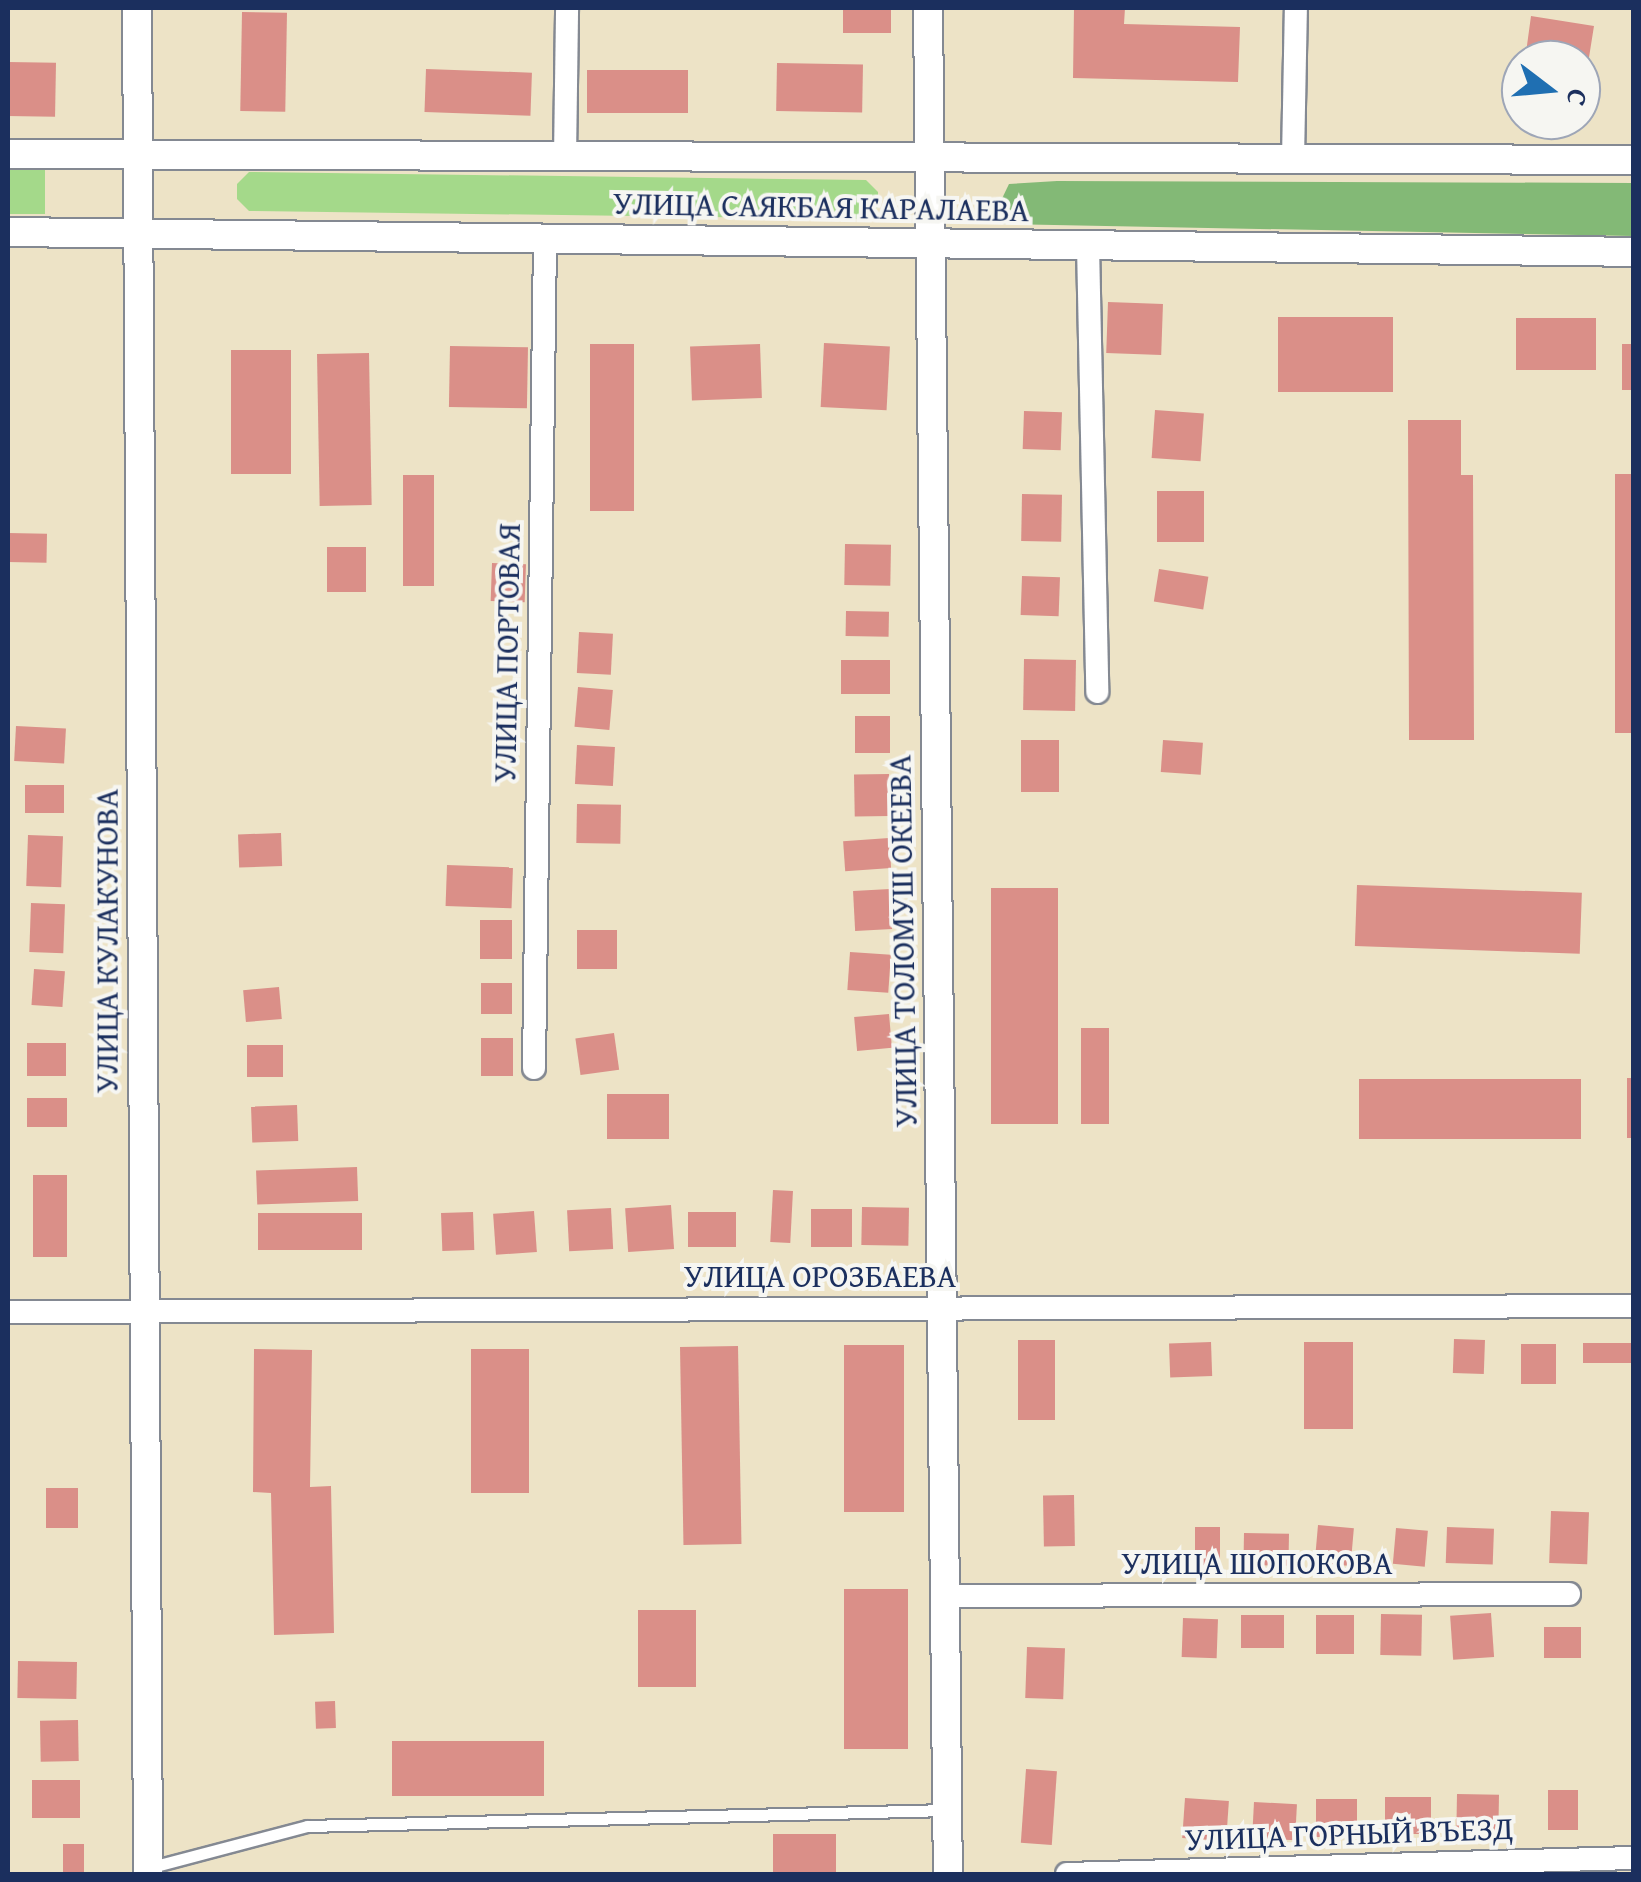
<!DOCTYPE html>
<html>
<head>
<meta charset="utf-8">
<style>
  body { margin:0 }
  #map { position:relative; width:1641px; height:1882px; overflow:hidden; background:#ede3c6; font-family:"Gentium Book Plus",serif }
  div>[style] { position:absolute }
  .green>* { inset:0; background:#a4d98a; transform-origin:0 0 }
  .forest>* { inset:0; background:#83b976 }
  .building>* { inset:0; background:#da8f88; transform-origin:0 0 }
  .roads { filter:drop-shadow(2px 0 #848992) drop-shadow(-2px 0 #848992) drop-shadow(0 2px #848992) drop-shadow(0 -2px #848992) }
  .service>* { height:11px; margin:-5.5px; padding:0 5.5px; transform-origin:5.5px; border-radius:5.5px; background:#fff }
  .minor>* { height:22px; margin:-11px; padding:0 11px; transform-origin:11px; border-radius:11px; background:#fff }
  .tertiary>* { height:28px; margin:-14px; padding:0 14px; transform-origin:14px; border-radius:14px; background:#fff }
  span { translate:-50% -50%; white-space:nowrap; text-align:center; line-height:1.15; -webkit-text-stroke:8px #f6f6f2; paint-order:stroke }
  .street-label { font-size:32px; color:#1b2f5e }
  .frame { position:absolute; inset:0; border:10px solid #1b2f5e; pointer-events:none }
  .north { position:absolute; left:1501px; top:40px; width:100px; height:100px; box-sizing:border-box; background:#f6f6f2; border:2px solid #9ea6b7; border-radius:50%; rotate:106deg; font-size:28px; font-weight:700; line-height:40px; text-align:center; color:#1b2f5e }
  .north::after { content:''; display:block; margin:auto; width:35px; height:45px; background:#1f6fb2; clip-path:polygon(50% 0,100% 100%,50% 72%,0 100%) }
</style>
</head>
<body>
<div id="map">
  <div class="green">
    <i style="left:8px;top:169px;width:37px;height:45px"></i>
    <i style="clip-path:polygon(249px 172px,866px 180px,878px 192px,878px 207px,865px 219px,249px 211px,237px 199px,237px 184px)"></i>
  </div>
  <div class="forest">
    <i style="clip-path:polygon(1057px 181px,1633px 183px,1633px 236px,1001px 224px,996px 211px,1009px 184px)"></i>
  </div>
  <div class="building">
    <i style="left:843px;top:8px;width:48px;height:25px"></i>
    <i style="clip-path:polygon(1074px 8px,1125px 8px,1124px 24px,1240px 27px,1238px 82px,1073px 78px)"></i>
    <i style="left:242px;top:12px;width:45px;height:99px;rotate:1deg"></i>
    <i style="clip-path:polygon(1531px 16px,1594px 26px,1583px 95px,1581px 60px,1525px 60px)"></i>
    <i style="left:8px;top:62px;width:48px;height:54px;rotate:1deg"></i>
    <i style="left:777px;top:63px;width:86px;height:48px;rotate:1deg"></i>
    <i style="left:426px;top:69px;width:106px;height:43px;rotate:2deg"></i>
    <i style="left:688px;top:70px;width:43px;height:101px;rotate:90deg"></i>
    <i style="left:1108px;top:302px;width:55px;height:51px;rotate:2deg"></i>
    <i style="left:1278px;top:317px;width:115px;height:75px"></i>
    <i style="left:1516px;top:318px;width:80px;height:52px"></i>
    <i style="left:824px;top:343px;width:66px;height:64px;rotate:3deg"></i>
    <i style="left:590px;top:344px;width:44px;height:167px"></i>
    <i style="left:760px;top:344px;width:54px;height:70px;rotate:88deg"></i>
    <i style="left:1622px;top:344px;width:12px;height:46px"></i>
    <i style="left:450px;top:346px;width:78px;height:61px;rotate:1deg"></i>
    <i style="left:231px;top:350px;width:60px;height:124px"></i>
    <i style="left:369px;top:353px;width:152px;height:52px;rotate:89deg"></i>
    <i style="left:1155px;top:410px;width:49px;height:48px;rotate:4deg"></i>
    <i style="left:1024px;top:411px;width:38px;height:38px;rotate:2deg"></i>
    <i style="clip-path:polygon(1408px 420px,1461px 420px,1461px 475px,1473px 475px,1474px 740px,1409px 740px)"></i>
    <i style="left:1615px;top:474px;width:19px;height:259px"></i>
    <i style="left:403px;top:475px;width:31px;height:111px"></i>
    <i style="left:1204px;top:491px;width:51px;height:47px;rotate:90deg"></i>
    <i style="left:1022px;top:494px;width:40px;height:47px;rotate:1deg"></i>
    <i style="left:8px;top:533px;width:39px;height:29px;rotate:1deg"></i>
    <i style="left:845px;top:544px;width:46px;height:41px;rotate:1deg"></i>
    <i style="left:327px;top:547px;width:39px;height:45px"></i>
    <i style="left:492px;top:563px;width:34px;height:38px;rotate:2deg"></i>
    <i style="left:1159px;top:569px;width:50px;height:33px;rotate:9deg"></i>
    <i style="left:1022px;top:576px;width:38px;height:39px;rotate:2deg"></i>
    <i style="left:846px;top:611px;width:43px;height:25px;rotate:1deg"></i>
    <i style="left:579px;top:632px;width:34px;height:41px;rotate:3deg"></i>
    <i style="left:1024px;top:659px;width:52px;height:51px;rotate:1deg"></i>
    <i style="left:841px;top:660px;width:49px;height:34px"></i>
    <i style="left:578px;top:687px;width:35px;height:40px;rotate:5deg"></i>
    <i style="left:855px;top:716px;width:35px;height:37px"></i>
    <i style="left:16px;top:726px;width:50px;height:35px;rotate:3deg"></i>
    <i style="left:1021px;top:740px;width:38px;height:52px"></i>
    <i style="left:1163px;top:740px;width:40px;height:32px;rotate:4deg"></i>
    <i style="left:577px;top:745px;width:38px;height:39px;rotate:3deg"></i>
    <i style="left:889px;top:774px;width:42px;height:35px;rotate:89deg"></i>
    <i style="left:25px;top:785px;width:39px;height:28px"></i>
    <i style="left:577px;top:804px;width:44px;height:39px;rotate:1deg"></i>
    <i style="left:281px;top:833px;width:33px;height:43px;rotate:88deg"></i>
    <i style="left:28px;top:835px;width:35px;height:51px;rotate:2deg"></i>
    <i style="left:889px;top:838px;width:30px;height:46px;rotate:86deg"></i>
    <i style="left:447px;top:865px;width:66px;height:41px;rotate:2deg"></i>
    <i style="left:1357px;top:885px;width:225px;height:61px;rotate:2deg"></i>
    <i style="left:991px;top:888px;width:67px;height:236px"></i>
    <i style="left:890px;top:889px;width:40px;height:37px;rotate:87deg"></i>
    <i style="left:31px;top:903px;width:34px;height:49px;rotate:2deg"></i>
    <i style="left:480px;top:920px;width:32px;height:39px"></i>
    <i style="left:577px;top:930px;width:40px;height:39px"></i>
    <i style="left:850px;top:952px;width:41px;height:38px;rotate:4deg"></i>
    <i style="left:34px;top:969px;width:31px;height:36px;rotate:4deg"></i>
    <i style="left:481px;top:983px;width:31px;height:31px"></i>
    <i style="left:279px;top:987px;width:32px;height:36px;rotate:85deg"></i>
    <i style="left:889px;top:1014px;width:34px;height:35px;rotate:85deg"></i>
    <i style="left:1081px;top:1028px;width:28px;height:96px"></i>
    <i style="left:614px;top:1033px;width:37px;height:39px;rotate:82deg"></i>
    <i style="left:481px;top:1038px;width:32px;height:38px"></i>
    <i style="left:27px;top:1043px;width:39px;height:33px"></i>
    <i style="left:247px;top:1045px;width:36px;height:32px"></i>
    <i style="left:1627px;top:1078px;width:7px;height:60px"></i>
    <i style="left:1359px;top:1079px;width:222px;height:60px"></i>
    <i style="left:669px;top:1094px;width:45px;height:62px;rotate:90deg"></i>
    <i style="left:67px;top:1098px;width:29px;height:40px;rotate:90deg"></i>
    <i style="left:297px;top:1105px;width:36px;height:46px;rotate:88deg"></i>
    <i style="left:357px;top:1167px;width:34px;height:101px;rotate:88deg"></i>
    <i style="left:33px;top:1175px;width:34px;height:82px"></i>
    <i style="left:773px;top:1190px;width:20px;height:52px;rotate:3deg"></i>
    <i style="left:671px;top:1205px;width:44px;height:46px;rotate:86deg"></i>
    <i style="left:862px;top:1207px;width:47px;height:38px;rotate:1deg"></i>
    <i style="left:611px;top:1208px;width:41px;height:44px;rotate:87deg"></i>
    <i style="left:811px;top:1209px;width:41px;height:38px"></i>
    <i style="left:534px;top:1211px;width:41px;height:41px;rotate:86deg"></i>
    <i style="left:473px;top:1212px;width:38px;height:32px;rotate:88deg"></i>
    <i style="left:736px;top:1212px;width:35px;height:48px;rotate:90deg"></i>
    <i style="left:362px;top:1213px;width:37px;height:104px;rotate:90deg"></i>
    <i style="left:1454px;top:1339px;width:31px;height:34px;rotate:2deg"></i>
    <i style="left:1018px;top:1340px;width:37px;height:80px"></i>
    <i style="left:1211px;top:1342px;width:34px;height:42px;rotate:88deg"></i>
    <i style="left:1304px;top:1342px;width:49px;height:87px"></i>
    <i style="left:1634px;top:1343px;width:20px;height:51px;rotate:90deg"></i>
    <i style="left:1521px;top:1344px;width:35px;height:40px"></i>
    <i style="left:844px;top:1345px;width:60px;height:167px"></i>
    <i style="left:738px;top:1346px;width:198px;height:58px;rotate:89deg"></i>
    <i style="clip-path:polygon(254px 1349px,312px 1350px,310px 1487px,331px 1486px,334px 1633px,274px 1635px,271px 1493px,253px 1492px)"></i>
    <i style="left:529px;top:1349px;width:144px;height:58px;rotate:90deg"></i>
    <i style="left:46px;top:1488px;width:32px;height:40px"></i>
    <i style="left:1074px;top:1495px;width:51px;height:31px;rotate:89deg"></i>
    <i style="left:1551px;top:1511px;width:38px;height:52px;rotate:2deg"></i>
    <i style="left:1318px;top:1525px;width:36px;height:38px;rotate:5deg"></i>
    <i style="left:1220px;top:1527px;width:38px;height:25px;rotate:90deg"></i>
    <i style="left:1447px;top:1527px;width:47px;height:36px;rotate:2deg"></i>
    <i style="left:1396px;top:1528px;width:32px;height:36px;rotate:5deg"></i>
    <i style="left:1244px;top:1533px;width:45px;height:32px;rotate:1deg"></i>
    <i style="left:844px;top:1589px;width:64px;height:160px"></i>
    <i style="left:638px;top:1610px;width:58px;height:77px"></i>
    <i style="left:1491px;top:1613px;width:44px;height:41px;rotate:86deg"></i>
    <i style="left:1381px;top:1614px;width:41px;height:41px;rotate:1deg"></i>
    <i style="left:1284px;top:1615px;width:33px;height:43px;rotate:90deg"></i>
    <i style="left:1316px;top:1615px;width:38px;height:39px"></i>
    <i style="left:1183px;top:1618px;width:35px;height:39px;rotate:2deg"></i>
    <i style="left:1544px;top:1627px;width:37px;height:31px"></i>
    <i style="left:1027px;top:1647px;width:38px;height:51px;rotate:2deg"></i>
    <i style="left:18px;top:1661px;width:59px;height:37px;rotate:1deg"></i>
    <i style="left:335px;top:1701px;width:27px;height:20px;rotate:88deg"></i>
    <i style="left:78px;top:1720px;width:41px;height:38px;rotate:89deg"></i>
    <i style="left:544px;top:1741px;width:55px;height:152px;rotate:90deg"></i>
    <i style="left:1026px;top:1769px;width:31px;height:74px;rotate:4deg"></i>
    <i style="left:32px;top:1780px;width:48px;height:38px"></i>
    <i style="left:1548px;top:1790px;width:30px;height:40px"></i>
    <i style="left:1457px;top:1794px;width:42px;height:37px;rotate:1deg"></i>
    <i style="left:1385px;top:1797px;width:46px;height:37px"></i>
    <i style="left:1185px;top:1798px;width:44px;height:40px;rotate:4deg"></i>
    <i style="left:1316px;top:1799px;width:41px;height:38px"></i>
    <i style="left:1254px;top:1802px;width:43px;height:36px;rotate:3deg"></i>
    <i style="left:773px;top:1834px;width:63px;height:40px"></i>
    <i style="left:63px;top:1844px;width:21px;height:30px"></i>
  </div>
  <div class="roads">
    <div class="service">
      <i style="left:148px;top:1868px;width:164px;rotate:-14.8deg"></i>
      <i style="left:307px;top:1826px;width:640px;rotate:-1.43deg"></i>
    </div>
    <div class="minor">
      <i style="left:565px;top:157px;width:149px;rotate:-89.2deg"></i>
      <i style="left:1293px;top:159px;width:151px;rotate:-88.9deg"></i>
      <i style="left:1088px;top:245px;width:447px;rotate:88.8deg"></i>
      <i style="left:534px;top:1068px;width:829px;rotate:-89.24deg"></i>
      <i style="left:8px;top:1312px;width:1626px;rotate:-0.21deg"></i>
      <i style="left:945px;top:1596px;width:624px;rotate:-0.18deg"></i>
      <i style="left:1067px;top:1874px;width:567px;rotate:-1.62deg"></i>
    </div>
    <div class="tertiary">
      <i style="left:137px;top:8px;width:1866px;rotate:89.66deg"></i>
      <i style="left:928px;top:8px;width:1866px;rotate:89.39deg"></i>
      <i style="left:8px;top:154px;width:1626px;rotate:0.21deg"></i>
      <i style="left:8px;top:232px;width:1626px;rotate:0.7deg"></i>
    </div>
  </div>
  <div class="street-label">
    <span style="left:821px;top:207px;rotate:1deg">УЛИЦА САЯКБАЯ КАРАЛАЕВА</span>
    <span style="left:507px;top:653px;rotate:-89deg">УЛИЦА ПОРТОВАЯ</span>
    <span style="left:107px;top:941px;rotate:-90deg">УЛИЦА КУЛАКУНОВА</span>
    <span style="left:903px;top:941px;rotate:-91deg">УЛИЦА ТОЛОМУШ ОКЕЕВА</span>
    <span style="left:820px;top:1276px">УЛИЦА ОРОЗБАЕВА</span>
    <span style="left:1257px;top:1563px">УЛИЦА ШОПОКОВА</span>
    <span style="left:1349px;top:1834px;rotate:-2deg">УЛИЦА ГОРНЫЙ ВЪЕЗД</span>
  </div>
  <div class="frame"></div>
  <div class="north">С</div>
</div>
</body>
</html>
